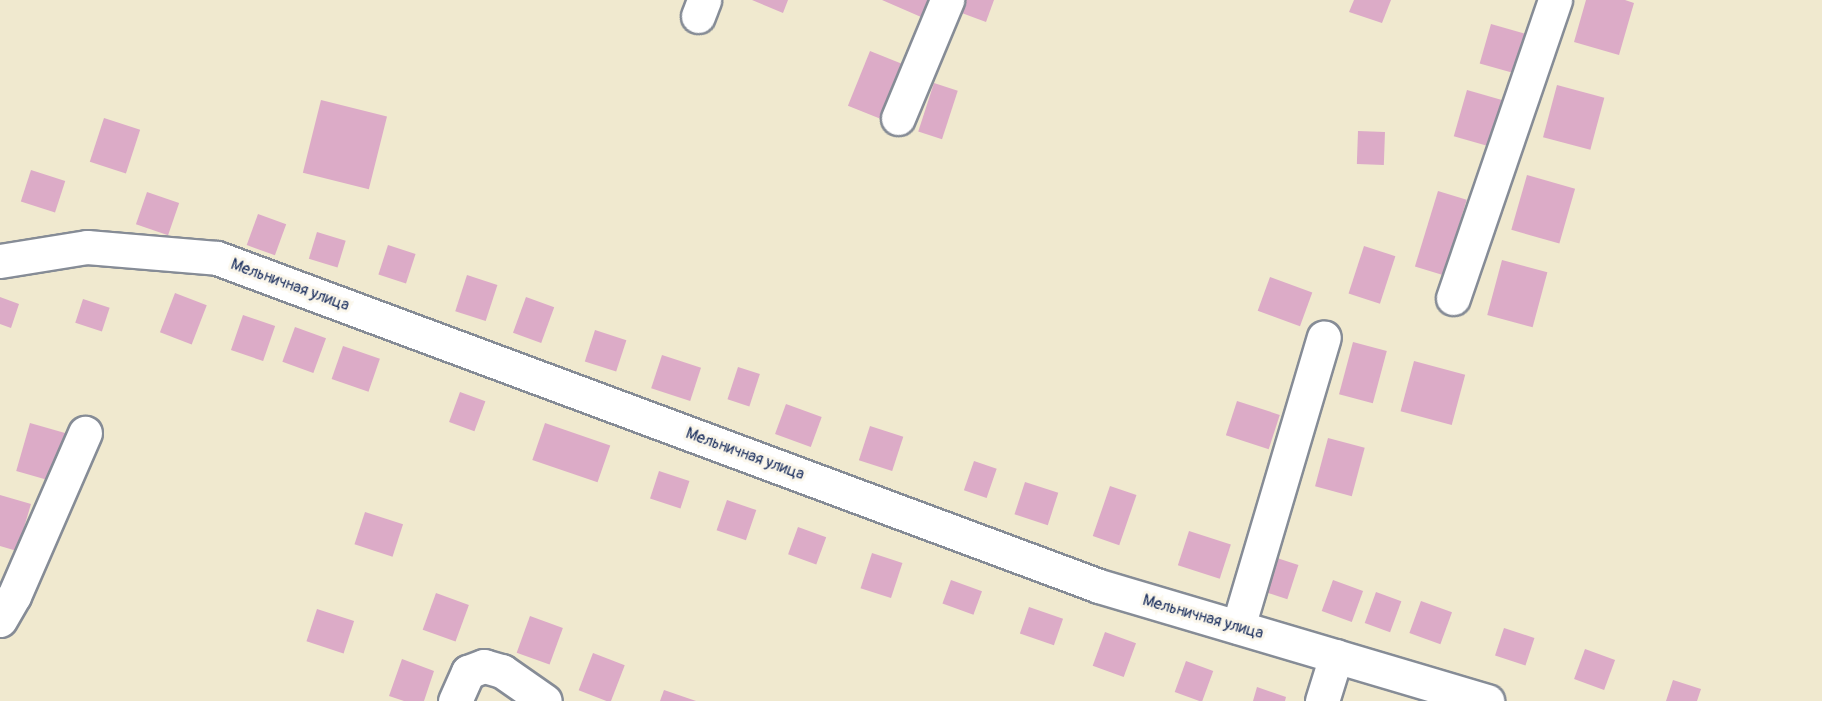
<!DOCTYPE html>
<html>
<head>
<meta charset="utf-8">
<style>
  body { margin:0 }
  #map { position:relative; width:1822px; height:701px; overflow:hidden; background:#f0e9cf; font-family:Pangolin,sans-serif }
  div>[style] { position:absolute }
  .building>* { inset:0; background:#dcabc7; transform-origin:0 0 }
  .roads { filter:drop-shadow(2px 0 #868c96) drop-shadow(-2px 0 #868c96) drop-shadow(0 2px #868c96) drop-shadow(0 -2px #868c96) }
  .minor>* { height:33px; margin:-16.5px; padding:0 16.5px; transform-origin:16.5px; border-radius:16.5px; background:#fff }
  span { translate:-50% -50%; white-space:nowrap; text-align:center; line-height:1.15; -webkit-text-stroke:6px #fbf7ec; paint-order:stroke }
  .street-label { font-size:16px; color:#1b2f5e }
</style>
</head>
<body>
<div id="map">
  <div class="building">
    <i style="clip-path:polygon(752px 0,788px 0,783px 13px)"></i>
    <i style="clip-path:polygon(882px 0,937px 0,928px 20px)"></i>
    <i style="clip-path:polygon(964px 0,994px 0,986px 22px,959px 12px)"></i>
    <i style="clip-path:polygon(1354px 0,1391px 0,1382px 23px,1349px 12px)"></i>
    <i style="clip-path:polygon(1586px 0,1625px 0,1634px 3px,1619px 55px,1574px 42px)"></i>
    <i style="left:1491px;top:24px;width:37px;height:41px;rotate:16deg"></i>
    <i style="left:870px;top:51px;width:35px;height:59px;rotate:22deg"></i>
    <i style="left:934px;top:83px;width:25px;height:51px;rotate:18deg"></i>
    <i style="left:1557px;top:85px;width:49px;height:54px;rotate:15deg"></i>
    <i style="left:1467px;top:90px;width:40px;height:48px;rotate:16deg"></i>
    <i style="left:321px;top:100px;width:68px;height:75px;rotate:14deg"></i>
    <i style="left:104px;top:118px;width:38px;height:46px;rotate:18deg"></i>
    <i style="left:1358px;top:131px;width:27px;height:33px;rotate:2deg"></i>
    <i style="left:31px;top:170px;width:36px;height:33px;rotate:18deg"></i>
    <i style="left:1527px;top:175px;width:50px;height:57px;rotate:16deg"></i>
    <i style="left:1438px;top:191px;width:30px;height:79px;rotate:17deg"></i>
    <i style="left:147px;top:192px;width:34px;height:34px;rotate:19deg"></i>
    <i style="left:258px;top:214px;width:30px;height:33px;rotate:20deg"></i>
    <i style="left:317px;top:232px;width:30px;height:28px;rotate:17deg"></i>
    <i style="left:388px;top:245px;width:29px;height:31px;rotate:18deg"></i>
    <i style="left:1364px;top:246px;width:33px;height:50px;rotate:18deg"></i>
    <i style="left:1502px;top:260px;width:47px;height:57px;rotate:15deg"></i>
    <i style="left:467px;top:275px;width:32px;height:38px;rotate:18deg"></i>
    <i style="left:1270px;top:277px;width:45px;height:36px;rotate:20deg"></i>
    <i style="left:175px;top:293px;width:34px;height:42px;rotate:21deg"></i>
    <i style="clip-path:polygon(0 297px,19px 304px,11px 328px,0 324px)"></i>
    <i style="left:526px;top:297px;width:30px;height:38px;rotate:20deg"></i>
    <i style="left:83px;top:299px;width:28px;height:25px;rotate:18deg"></i>
    <i style="left:243px;top:315px;width:34px;height:37px;rotate:19deg"></i>
    <i style="left:295px;top:327px;width:33px;height:37px;rotate:20deg"></i>
    <i style="left:595px;top:330px;width:33px;height:33px;rotate:18deg"></i>
    <i style="left:1353px;top:342px;width:35px;height:54px;rotate:15deg"></i>
    <i style="left:343px;top:346px;width:39px;height:35px;rotate:19deg"></i>
    <i style="left:662px;top:355px;width:41px;height:35px;rotate:18deg"></i>
    <i style="left:1414px;top:361px;width:53px;height:52px;rotate:15deg"></i>
    <i style="left:738px;top:367px;width:23px;height:34px;rotate:18deg"></i>
    <i style="left:460px;top:392px;width:27px;height:32px;rotate:20deg"></i>
    <i style="left:1237px;top:401px;width:45px;height:36px;rotate:18deg"></i>
    <i style="left:786px;top:404px;width:38px;height:32px;rotate:20deg"></i>
    <i style="left:30px;top:423px;width:41px;height:50px;rotate:16deg"></i>
    <i style="left:545px;top:423px;width:69px;height:39px;rotate:19deg"></i>
    <i style="left:870px;top:426px;width:35px;height:36px;rotate:18deg"></i>
    <i style="left:1328px;top:438px;width:38px;height:50px;rotate:15deg"></i>
    <i style="left:974px;top:461px;width:24px;height:31px;rotate:19deg"></i>
    <i style="left:659px;top:471px;width:32px;height:29px;rotate:18deg"></i>
    <i style="left:1025px;top:482px;width:35px;height:34px;rotate:18deg"></i>
    <i style="left:1110px;top:486px;width:28px;height:53px;rotate:19deg"></i>
    <i style="clip-path:polygon(0 495px,31px 504px,17px 551px,0 546px)"></i>
    <i style="left:727px;top:500px;width:31px;height:32px;rotate:19deg"></i>
    <i style="left:365px;top:512px;width:40px;height:34px;rotate:18deg"></i>
    <i style="left:798px;top:527px;width:30px;height:29px;rotate:20deg"></i>
    <i style="left:1189px;top:531px;width:44px;height:36px;rotate:18deg"></i>
    <i style="left:872px;top:553px;width:32px;height:37px;rotate:18deg"></i>
    <i style="left:1268px;top:555px;width:32px;height:36px;rotate:18deg"></i>
    <i style="left:951px;top:580px;width:33px;height:25px;rotate:20deg"></i>
    <i style="left:1333px;top:580px;width:32px;height:33px;rotate:20deg"></i>
    <i style="left:1376px;top:592px;width:27px;height:33px;rotate:20deg"></i>
    <i style="left:436px;top:593px;width:35px;height:39px;rotate:20deg"></i>
    <i style="left:1421px;top:601px;width:33px;height:34px;rotate:20deg"></i>
    <i style="left:1029px;top:607px;width:36px;height:28px;rotate:19deg"></i>
    <i style="left:317px;top:609px;width:39px;height:34px;rotate:18deg"></i>
    <i style="left:530px;top:616px;width:35px;height:39px;rotate:20deg"></i>
    <i style="left:1504px;top:628px;width:32px;height:29px;rotate:18deg"></i>
    <i style="left:1105px;top:632px;width:33px;height:36px;rotate:20deg"></i>
    <i style="left:1585px;top:649px;width:32px;height:32px;rotate:20deg"></i>
    <i style="left:593px;top:653px;width:34px;height:40px;rotate:21deg"></i>
    <i style="clip-path:polygon(402px 659px,434px 671px,424px 701px,404px 701px,389px 696px)"></i>
    <i style="left:1186px;top:661px;width:29px;height:33px;rotate:20deg"></i>
    <i style="clip-path:polygon(1673px 680px,1701px 689px,1697px 701px,1666px 701px)"></i>
    <i style="clip-path:polygon(1257px 687px,1286px 697px,1285px 701px,1253px 701px)"></i>
    <i style="clip-path:polygon(664px 690px,696px 701px,660px 701px)"></i>
  </div>
  <div class="roads">
    <div class="minor">
      <i style="left:698px;top:16px;width:17px;rotate:-69deg"></i>
      <i style="left:898px;top:118px;width:128px;rotate:-67.4deg"></i>
      <i style="left:0;top:261px;width:88px;rotate:-9.1deg"></i>
      <i style="left:87px;top:247px;width:130px;rotate:4.8deg"></i>
      <i style="left:217px;top:258px;width:941px;rotate:20.4deg"></i>
      <i style="left:1099px;top:586px;width:405px;rotate:16.5deg"></i>
      <i style="left:1453px;top:298px;width:315px;rotate:-71.1deg"></i>
      <i style="left:0;top:620px;width:28px;rotate:-60deg"></i>
      <i style="left:14px;top:596px;width:178px;rotate:-66.5deg"></i>
      <i style="left:1238px;top:627px;width:302px;rotate:-73.5deg"></i>
      <i style="left:455px;top:701px;width:32px;rotate:-66deg"></i>
      <i style="left:468px;top:672px;width:17px;rotate:-21deg"></i>
      <i style="left:484px;top:666px;width:19px;rotate:16deg"></i>
      <i style="left:502px;top:671px;width:52px;rotate:34.9deg"></i>
      <i style="left:1322px;top:701px;width:47px;rotate:-72.7deg"></i>
    </div>
  </div>
  <div class="street-label">
    <span style="left:290px;top:285px;rotate:20deg">Мельничная улица</span>
    <span style="left:745px;top:454px;rotate:20deg">Мельничная улица</span>
    <span style="left:1203px;top:617px;rotate:16deg">Мельничная улица</span>
  </div>
</div>
</body>
</html>
